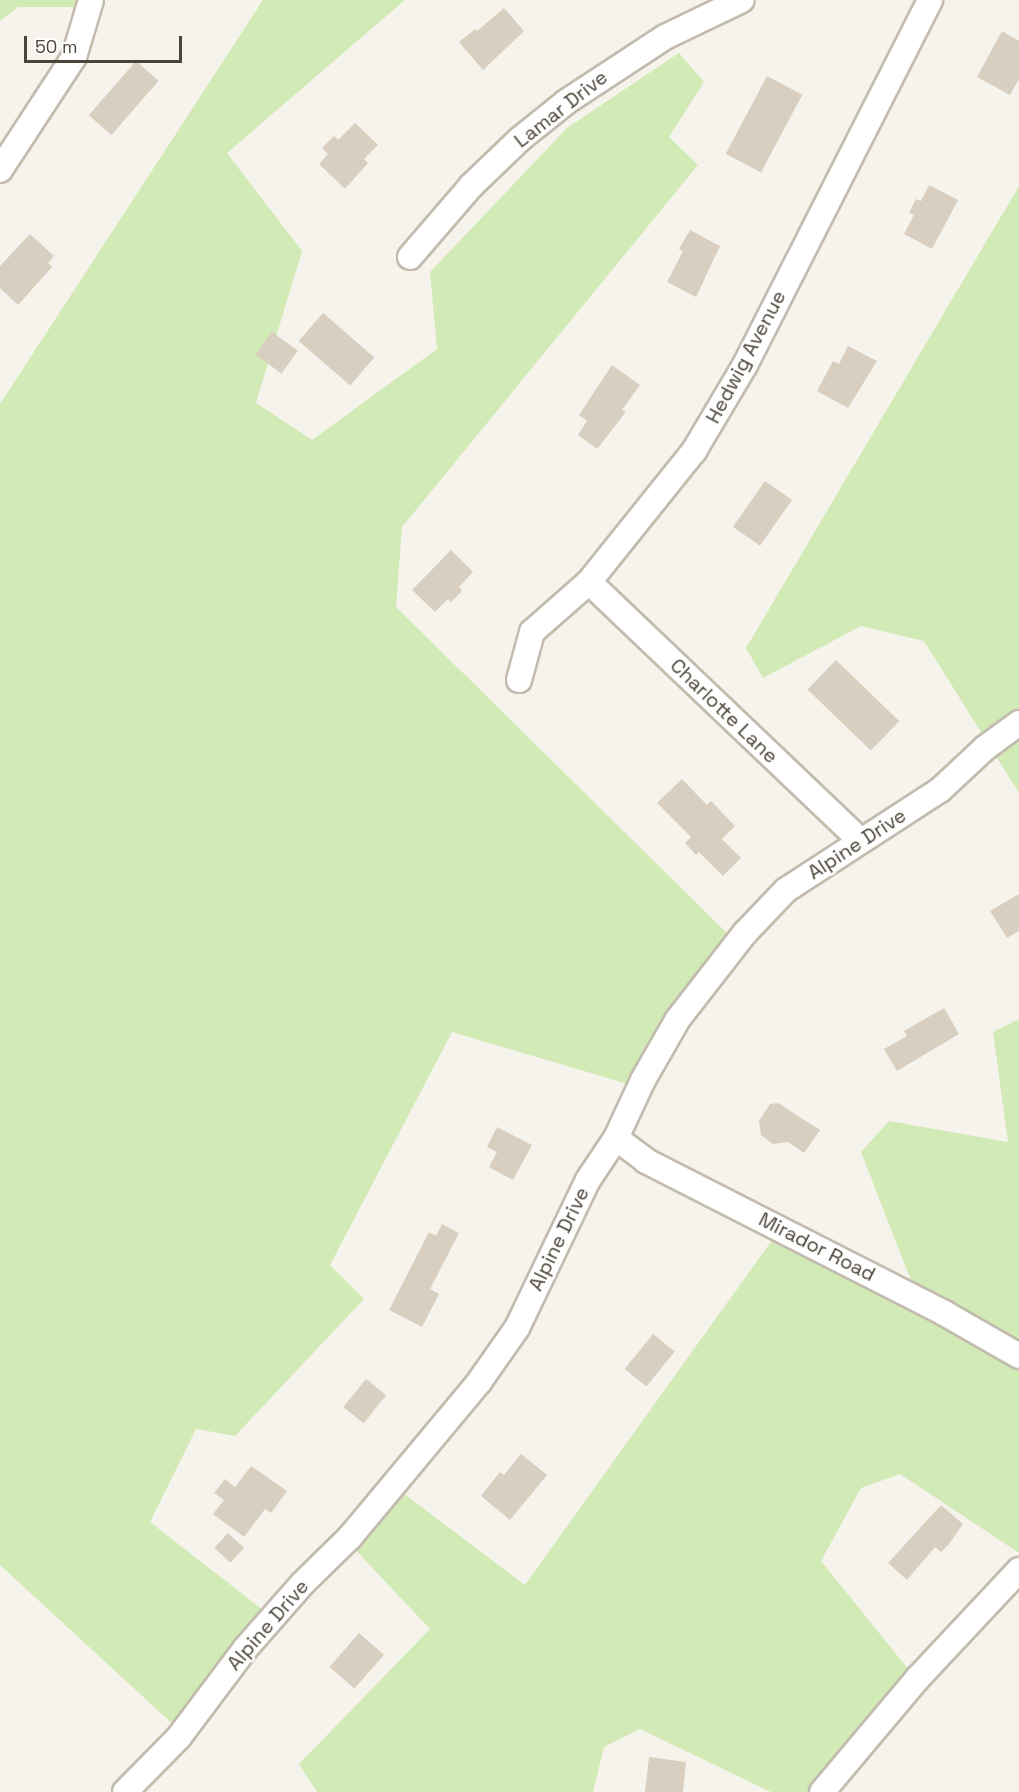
<!DOCTYPE html>
<html>
<head>
<meta charset="utf-8">
<style>
  body { margin:0 }
  #map { position:relative; width:1019px; height:1792px; overflow:hidden; background:#f6f3ec; font-family:"Space Grotesk",sans-serif }
  div>[style] { position:absolute }
  .green>* { inset:0; background:#d2eab5 }
  .building>* { inset:0; background:#d8cfc1; transform-origin:0 0 }
  .roads { filter:drop-shadow(2px 0 #c2bbae) drop-shadow(-2px 0 #c2bbae) drop-shadow(0 2px #c2bbae) drop-shadow(0 -2px #c2bbae) }
  .minor>* { height:24px; margin:-12px; padding:0 12px; transform-origin:12px; border-radius:12px; background:#fff }
  span { translate:-50% -50%; white-space:nowrap; text-align:center; line-height:1.15; -webkit-text-stroke:4.5px #fff; paint-order:stroke }
  .street-label { font-size:20px; color:#4b4439 }
  .scale { position:absolute; left:24px; top:36px; width:158px; height:27px; box-sizing:border-box; border:3px solid #4b4439; border-top:0; padding-left:8px; font-size:18px; line-height:21px; white-space:nowrap; color:#4b4439; -webkit-text-stroke:4px #fff; paint-order:stroke }
</style>
</head>
<body>
<div id="map">
  <div class="green">
    <i style="clip-path:polygon(0 0,94px 0,92px 7px,18px 7px,0 21px)"></i>
    <i style="clip-path:polygon(263px 0,405px 0,227px 153px,302px 251px,256px 403px,312px 440px,437px 349px,430px 272px,567px 128px,679px 53px,704px 82px,669px 137px,698px 165px,402px 527px,396px 607px,736px 942px,638px 1087px,452px 1032px,330px 1265px,364px 1299px,235px 1436px,196px 1429px,150px 1522px,272px 1617px,177px 1728px,0 1565px,0 404px)"></i>
    <i style="clip-path:polygon(1019px 186px,1019px 793px,924px 641px,861px 626px,763px 678px,746px 648px)"></i>
    <i style="clip-path:polygon(1019px 1019px,1019px 1553px,900px 1474px,861px 1488px,821px 1561px,917px 1680px,816px 1792px,771px 1792px,640px 1729px,604px 1747px,593px 1792px,317px 1792px,299px 1764px,430px 1629px,347px 1541px,395px 1487px,525px 1585px,780px 1229px,922px 1309px,861px 1152px,889px 1121px,1008px 1142px,993px 1032px)"></i>
  </div>
  <div class="building">
    <i style="clip-path:polygon(504px 8px,524px 31px,483px 70px,459px 42px,475px 29px,477px 31px)"></i>
    <i style="clip-path:polygon(1002px 31px,1019px 41px,1019px 79px,1010px 95px,977px 77px)"></i>
    <i style="left:136px;top:61px;width:30px;height:72px;rotate:41deg"></i>
    <i style="left:767px;top:76px;width:40px;height:88px;rotate:28deg"></i>
    <i style="clip-path:polygon(355px 123px,378px 145px,364px 159px,368px 163px,345px 189px,319px 164px,328px 154px,322px 148px,334px 136px,338px 140px)"></i>
    <i style="clip-path:polygon(929px 185px,958px 200px,932px 249px,904px 234px,914px 215px,909px 213px,916px 199px,921px 201px)"></i>
    <i style="clip-path:polygon(690px 230px,720px 246px,696px 297px,667px 282px,683px 251px,679px 249px)"></i>
    <i style="clip-path:polygon(30px 234px,54px 256px,48px 263px,52px 267px,18px 305px,0 288px,0 266px)"></i>
    <i style="left:323px;top:313px;width:68px;height:37px;rotate:41deg"></i>
    <i style="left:272px;top:332px;width:32px;height:28px;rotate:36deg"></i>
    <i style="clip-path:polygon(848px 346px,877px 361px,848px 408px,817px 391px,833px 361px,839px 364px)"></i>
    <i style="clip-path:polygon(612px 365px,640px 385px,622px 410px,626px 412px,597px 449px,578px 435px,587px 421px,579px 415px)"></i>
    <i style="left:765px;top:481px;width:33px;height:56px;rotate:35deg"></i>
    <i style="clip-path:polygon(451px 550px,473px 572px,459px 587px,462px 591px,451px 602px,448px 599px,435px 612px,412px 590px)"></i>
    <i style="left:836px;top:660px;width:88px;height:41px;rotate:44deg"></i>
    <i style="clip-path:polygon(682px 779px,707px 805px,711px 801px,735px 826px,722px 839px,741px 858px,723px 876px,699px 852px,696px 855px,685px 843px,691px 837px,657px 803px)"></i>
    <i style="clip-path:polygon(1019px 894px,1019px 931px,1007px 938px,990px 911px)"></i>
    <i style="clip-path:polygon(944px 1008px,959px 1034px,897px 1071px,884px 1049px,907px 1036px,904px 1031px)"></i>
    <i style="clip-path:polygon(778px 1103px,820px 1130px,804px 1153px,788px 1142px,773px 1144px,761px 1135px,759px 1121px,770px 1104px)"></i>
    <i style="clip-path:polygon(497px 1127px,532px 1145px,513px 1180px,489px 1167px,497px 1152px,487px 1147px)"></i>
    <i style="clip-path:polygon(442px 1224px,459px 1233px,430px 1289px,439px 1294px,422px 1327px,389px 1310px,429px 1232px,436px 1236px)"></i>
    <i style="left:653px;top:1334px;width:28px;height:45px;rotate:39deg"></i>
    <i style="left:366px;top:1379px;width:26px;height:36px;rotate:39deg"></i>
    <i style="clip-path:polygon(521px 1454px,547px 1475px,510px 1520px,481px 1496px,500px 1472px,504px 1475px)"></i>
    <i style="clip-path:polygon(251px 1466px,287px 1491px,271px 1513px,265px 1509px,244px 1537px,213px 1514px,224px 1500px,214px 1493px,225px 1479px,235px 1487px)"></i>
    <i style="clip-path:polygon(941px 1505px,963px 1524px,949px 1544px,941px 1552px,935px 1547px,907px 1580px,888px 1563px)"></i>
    <i style="left:228px;top:1533px;width:22px;height:20px;rotate:43deg"></i>
    <i style="left:359px;top:1633px;width:33px;height:45px;rotate:41deg"></i>
    <i style="clip-path:polygon(649px 1757px,686px 1762px,683px 1792px,645px 1792px)"></i>
  </div>
  <div class="roads">
    <div class="minor">
      <i style="left:0;top:170px;width:135px;rotate:-56.8deg"></i>
      <i style="left:74px;top:57px;width:59px;rotate:-73.4deg"></i>
      <i style="left:410px;top:257px;width:94px;rotate:-49.3deg"></i>
      <i style="left:471px;top:186px;width:68px;rotate:-43.8deg"></i>
      <i style="left:520px;top:139px;width:59px;rotate:-38.8deg"></i>
      <i style="left:566px;top:102px;width:118px;rotate:-33.3deg"></i>
      <i style="left:665px;top:37px;width:85px;rotate:-25.7deg"></i>
      <i style="left:589px;top:582px;width:374px;rotate:43.6deg"></i>
      <i style="left:519px;top:680px;width:50px;rotate:-74.8deg"></i>
      <i style="left:532px;top:632px;width:76px;rotate:-41.3deg"></i>
      <i style="left:589px;top:582px;width:168px;rotate:-51.3deg"></i>
      <i style="left:694px;top:451px;width:100px;rotate:-59.3deg"></i>
      <i style="left:745px;top:365px;width:409px;rotate:-63.1deg"></i>
      <i style="left:616px;top:1138px;width:38px;rotate:37deg"></i>
      <i style="left:646px;top:1161px;width:335px;rotate:27deg"></i>
      <i style="left:944px;top:1313px;width:86px;rotate:29.8deg"></i>
      <i style="left:125px;top:1792px;width:77px;rotate:-45.5deg"></i>
      <i style="left:179px;top:1737px;width:110px;rotate:-53.1deg"></i>
      <i style="left:245px;top:1649px;width:88px;rotate:-48.7deg"></i>
      <i style="left:303px;top:1583px;width:66px;rotate:-44.4deg"></i>
      <i style="left:350px;top:1537px;width:202px;rotate:-50.2deg"></i>
      <i style="left:479px;top:1382px;width:66px;rotate:-54.9deg"></i>
      <i style="left:517px;top:1328px;width:164px;rotate:-64.4deg"></i>
      <i style="left:588px;top:1180px;width:50px;rotate:-56.3deg"></i>
      <i style="left:616px;top:1138px;width:64px;rotate:-65deg"></i>
      <i style="left:643px;top:1080px;width:70px;rotate:-60.2deg"></i>
      <i style="left:678px;top:1019px;width:109px;rotate:-52.1deg"></i>
      <i style="left:745px;top:933px;width:59px;rotate:-46.4deg"></i>
      <i style="left:786px;top:890px;width:184px;rotate:-33deg"></i>
      <i style="left:940px;top:790px;width:62px;rotate:-43deg"></i>
      <i style="left:985px;top:748px;width:42px;rotate:-36.3deg"></i>
      <i style="left:822px;top:1792px;width:149px;rotate:-49.9deg"></i>
      <i style="left:918px;top:1678px;width:148px;rotate:-46.9deg"></i>
    </div>
  </div>
  <div class="street-label">
    <span style="left:561px;top:109px;rotate:-38deg">Lamar Drive</span>
    <span style="left:746px;top:357px;rotate:-62deg">Hedwig Avenue</span>
    <span style="left:724px;top:711px;rotate:44deg">Charlotte Lane</span>
    <span style="left:857px;top:844px;rotate:-33deg">Alpine Drive</span>
    <span style="left:559px;top:1239px;rotate:-64deg">Alpine Drive</span>
    <span style="left:817px;top:1247px;rotate:27deg">Mirador Road</span>
    <span style="left:268px;top:1625px;rotate:-49deg">Alpine Drive</span>
  </div>
  <div class="scale">50 m</div>
</div>
</body>
</html>
